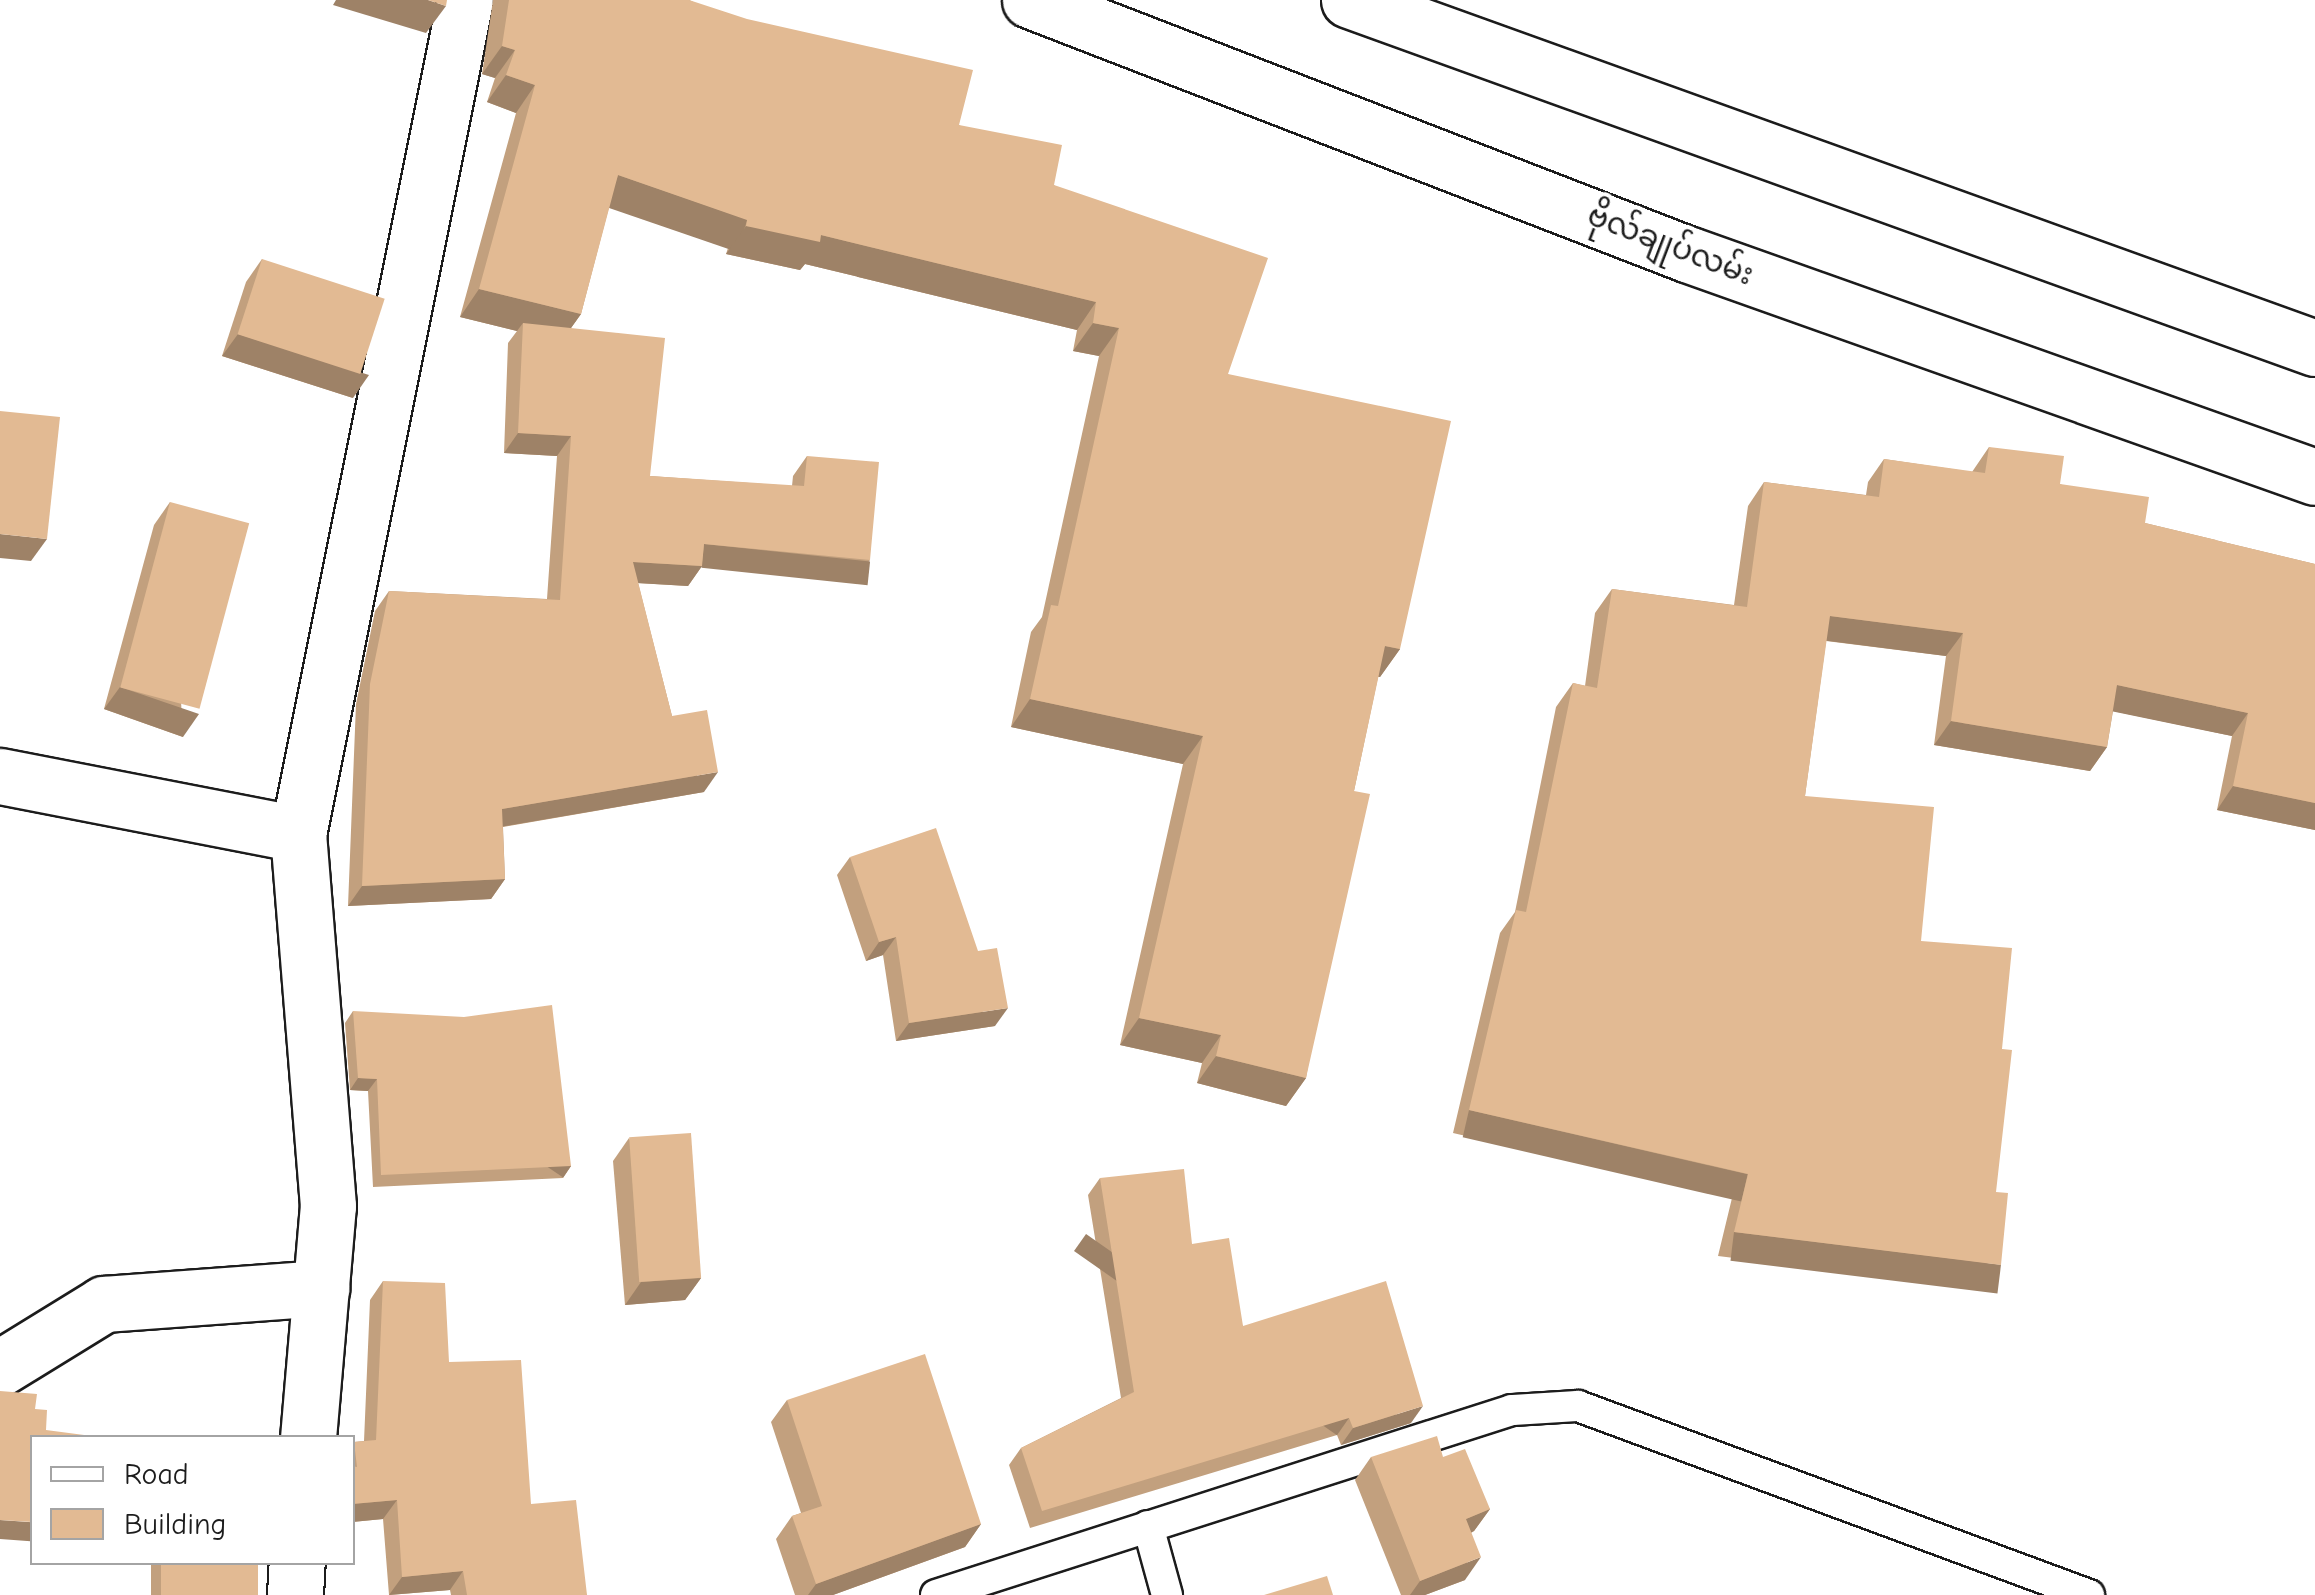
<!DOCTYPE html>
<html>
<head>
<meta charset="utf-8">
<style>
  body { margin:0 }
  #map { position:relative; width:2315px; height:1595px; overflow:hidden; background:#fff; font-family:"Comic Neue","Noto Sans Myanmar",sans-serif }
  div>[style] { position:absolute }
  .roads { filter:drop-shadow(2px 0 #1c1c1c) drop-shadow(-2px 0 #1c1c1c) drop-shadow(0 2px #1c1c1c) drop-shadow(0 -2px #1c1c1c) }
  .lane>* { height:30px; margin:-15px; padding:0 15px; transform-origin:15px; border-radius:15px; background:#fff }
  .street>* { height:55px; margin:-27.5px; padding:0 27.5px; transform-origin:27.5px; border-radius:27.5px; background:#fff }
  .primary>* { height:55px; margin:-27.5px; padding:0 27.5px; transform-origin:27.5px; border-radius:27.5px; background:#fff }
  .wall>* { inset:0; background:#c2a07e; transform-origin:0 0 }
  .shaded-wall>* { inset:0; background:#9e8267; transform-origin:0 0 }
  .building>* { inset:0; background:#e2ba93; transform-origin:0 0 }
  span { translate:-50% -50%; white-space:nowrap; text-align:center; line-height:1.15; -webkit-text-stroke:8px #fff; paint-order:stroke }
  .street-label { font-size:30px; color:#1c1c1c }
  .legend { position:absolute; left:30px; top:1435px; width:325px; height:130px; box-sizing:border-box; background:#fff; border:2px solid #a4a4a4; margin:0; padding:12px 18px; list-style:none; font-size:30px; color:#1c1c1c }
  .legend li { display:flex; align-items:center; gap:20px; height:50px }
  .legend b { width:50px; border:2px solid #a4a4a4 }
</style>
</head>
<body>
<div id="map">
  <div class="roads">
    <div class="lane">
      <i style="left:1148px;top:1526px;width:72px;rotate:74.6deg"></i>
      <i style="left:936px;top:1595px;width:605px;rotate:-17.81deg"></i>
      <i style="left:1512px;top:1410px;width:66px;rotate:-3.5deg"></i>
      <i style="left:1578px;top:1406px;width:545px;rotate:20.3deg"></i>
    </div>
    <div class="street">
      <i style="left:0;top:776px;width:304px;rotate:11deg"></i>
      <i style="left:0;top:1368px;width:122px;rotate:-31.6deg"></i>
      <i style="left:104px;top:1304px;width:218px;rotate:-4.2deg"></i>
      <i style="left:308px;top:1438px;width:233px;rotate:-85.1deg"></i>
      <i style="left:328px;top:1206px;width:373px;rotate:-94.6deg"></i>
      <i style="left:298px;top:834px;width:851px;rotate:-78.68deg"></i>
      <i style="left:295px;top:1595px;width:33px;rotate:-87deg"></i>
    </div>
    <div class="primary">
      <i style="left:1030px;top:0;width:704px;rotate:21.14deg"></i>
      <i style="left:1687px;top:254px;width:666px;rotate:19.55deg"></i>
      <i style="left:1349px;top:0;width:1027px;rotate:19.81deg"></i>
    </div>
  </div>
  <div class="wall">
    <i style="clip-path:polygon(493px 0,689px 0,959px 125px,1054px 185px,1228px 374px,1400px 649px,1380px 677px,1378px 677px,1354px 791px,1306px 1078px,1286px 1106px,1197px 1083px,1202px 1063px,1120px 1045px,1183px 764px,1011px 727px,1031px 632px,1042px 617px,1099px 356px,1073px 351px,1077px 330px,805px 264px,800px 270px,726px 254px,728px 248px,609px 207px,581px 314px,571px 328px,650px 476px,792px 486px,793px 476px,807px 456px,870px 560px,856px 580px,702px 566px,688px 586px,638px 583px,672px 716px,704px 792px,503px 827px,505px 879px,491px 899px,348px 906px,356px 704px,375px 611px,389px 591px,547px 599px,557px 456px,504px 453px,508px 343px,517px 331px,460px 317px,516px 113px,487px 102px,495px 78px,482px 74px)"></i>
    <i style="clip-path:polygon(262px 259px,353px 398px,222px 356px,246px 282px)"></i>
    <i style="clip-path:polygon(1989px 447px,2060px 484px,2145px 523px,2315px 564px,2315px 830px,2217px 810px,2232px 736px,2113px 711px,2107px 747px,2090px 771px,1934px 745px,1946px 656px,1826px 641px,1805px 796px,1921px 941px,2002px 1049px,1985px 1289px,1718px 1256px,1732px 1198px,1453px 1133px,1500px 933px,1515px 912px,1556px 707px,1573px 683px,1585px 686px,1595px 613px,1612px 589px,1734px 605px,1748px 506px,1764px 482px,1866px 495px,1868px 482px,1884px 459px,1972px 472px)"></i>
    <i style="clip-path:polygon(170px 502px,183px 737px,104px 709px,154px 525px)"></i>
    <i style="clip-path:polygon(850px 857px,995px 1026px,896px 1041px,883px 955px,866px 961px,837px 875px)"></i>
    <i style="clip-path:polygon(353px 1011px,571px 1166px,563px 1178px,373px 1187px,368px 1091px,350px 1090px,345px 1023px)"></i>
    <i style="clip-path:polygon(629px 1138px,701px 1278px,685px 1300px,625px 1305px,613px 1161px)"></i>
    <i style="clip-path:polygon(1100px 1178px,1192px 1244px,1243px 1326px,1411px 1423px,1341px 1445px,1337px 1435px,1030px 1528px,1009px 1465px,1021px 1448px,1121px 1398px,1088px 1195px)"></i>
    <i style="clip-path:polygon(383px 1281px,449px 1362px,531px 1504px,587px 1595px,451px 1595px,450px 1590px,389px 1595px,383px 1519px,352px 1522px,352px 1445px,354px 1442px,364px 1441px,370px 1300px)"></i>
    <i style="clip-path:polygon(787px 1400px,981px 1524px,965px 1547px,833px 1595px,795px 1595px,776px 1539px,792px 1516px,801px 1513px,771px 1422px)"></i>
    <i style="clip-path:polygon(1371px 1457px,1443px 1457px,1490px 1509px,1474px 1531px,1471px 1533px,1465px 1580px,1425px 1595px,1401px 1595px,1355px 1480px)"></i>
    <i style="left:151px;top:1562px;width:107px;height:33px"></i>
  </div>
  <div class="shaded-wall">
    <i style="clip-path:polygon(336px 0,428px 0,446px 6px,426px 33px,333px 5px)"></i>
    <i style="clip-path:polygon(502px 46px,515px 50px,495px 78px,482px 74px)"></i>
    <i style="clip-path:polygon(506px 75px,535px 85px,516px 113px,487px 102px)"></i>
    <i style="left:618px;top:175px;width:137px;height:34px;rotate:19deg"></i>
    <i style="clip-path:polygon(746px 226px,821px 235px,1096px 302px,1077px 330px,805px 264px,800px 270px,726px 254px)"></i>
    <i style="clip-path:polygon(479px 289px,581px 314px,561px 342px,523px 323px,517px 331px,460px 317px)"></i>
    <i style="clip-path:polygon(1093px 323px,1119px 328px,1099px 356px,1073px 351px)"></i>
    <i style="clip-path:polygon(238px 334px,369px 375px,353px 398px,222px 356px)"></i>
    <i style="clip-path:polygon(518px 433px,571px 436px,557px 456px,504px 453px)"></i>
    <i style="clip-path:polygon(0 534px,47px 539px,31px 561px,0 558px)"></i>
    <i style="left:704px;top:544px;width:167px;height:24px;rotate:6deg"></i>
    <i style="clip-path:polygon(633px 562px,702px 566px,688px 586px,619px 582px)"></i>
    <i style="clip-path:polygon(1830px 616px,1963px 633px,1946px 656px,1813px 639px)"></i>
    <i style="clip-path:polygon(1385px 646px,1400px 649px,1380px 677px,1366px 674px)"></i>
    <i style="clip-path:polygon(2117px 685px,2248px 713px,2232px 736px,2101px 709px)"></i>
    <i style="clip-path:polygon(120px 687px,199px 714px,183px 737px,104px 709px)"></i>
    <i style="clip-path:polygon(1030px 699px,1203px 736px,1183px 764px,1011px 727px)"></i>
    <i style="clip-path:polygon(1951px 721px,2107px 747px,2090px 771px,1934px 745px)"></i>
    <i style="clip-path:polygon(718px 772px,704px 792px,488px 829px,502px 809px)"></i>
    <i style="clip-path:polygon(2233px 786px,2315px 803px,2315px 830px,2217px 810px)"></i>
    <i style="clip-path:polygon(505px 879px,491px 899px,348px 906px,362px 886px)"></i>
    <i style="clip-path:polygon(896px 937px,883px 955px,866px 961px,879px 942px)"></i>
    <i style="clip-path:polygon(1008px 1008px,995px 1026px,896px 1041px,909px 1023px)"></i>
    <i style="clip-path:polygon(1139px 1018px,1221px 1035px,1202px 1063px,1120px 1045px)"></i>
    <i style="clip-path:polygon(1216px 1056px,1306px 1078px,1286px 1106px,1197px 1083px)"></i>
    <i style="clip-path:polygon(358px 1078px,377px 1079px,368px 1091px,350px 1090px)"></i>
    <i style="left:1469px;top:1110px;width:286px;height:28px;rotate:13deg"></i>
    <i style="left:571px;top:1166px;width:14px;height:190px;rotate:124deg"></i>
    <i style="left:1734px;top:1232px;width:269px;height:29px;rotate:7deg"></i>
    <i style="clip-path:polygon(701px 1278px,685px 1300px,625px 1305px,641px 1282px)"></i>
    <i style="clip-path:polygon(1423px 1406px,1411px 1423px,1341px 1445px,1353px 1428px)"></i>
    <i style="left:1349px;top:1418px;width:21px;height:321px;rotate:125deg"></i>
    <i style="clip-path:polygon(397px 1500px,383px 1519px,352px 1522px,352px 1504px)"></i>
    <i style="clip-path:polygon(1490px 1509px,1474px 1531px,1450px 1542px,1466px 1519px)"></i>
    <i style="left:0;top:1520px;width:32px;height:19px;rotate:4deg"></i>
    <i style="clip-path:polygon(981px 1524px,965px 1547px,833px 1595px,808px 1595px,816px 1584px)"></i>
    <i style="clip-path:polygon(1481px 1557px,1465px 1580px,1425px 1595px,1410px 1595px,1420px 1581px)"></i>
    <i style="clip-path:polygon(463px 1571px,450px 1590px,389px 1595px,402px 1577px)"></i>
  </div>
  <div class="building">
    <i style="clip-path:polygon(428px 0,447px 0,446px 6px)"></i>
    <i style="clip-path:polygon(509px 0,689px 0,747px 19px,973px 70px,959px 125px,1062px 145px,1054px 185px,1268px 258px,1228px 374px,1451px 421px,1400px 649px,1385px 646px,1354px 791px,1370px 794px,1306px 1078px,1216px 1056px,1221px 1035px,1139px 1018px,1203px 736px,1030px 699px,1051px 605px,1058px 606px,1119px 328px,1093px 323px,1096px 302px,821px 235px,820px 242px,746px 226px,747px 220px,618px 175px,581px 314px,479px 289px,535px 85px,506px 75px,515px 50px,502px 46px)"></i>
    <i style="left:262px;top:259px;width:129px;height:79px;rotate:18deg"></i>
    <i style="clip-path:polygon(523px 323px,665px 338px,650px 476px,804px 486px,807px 456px,879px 462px,870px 560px,704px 544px,702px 566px,633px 562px,672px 716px,707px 710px,718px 772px,502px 809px,505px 879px,362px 886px,370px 684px,389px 591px,560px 600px,571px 436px,518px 433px)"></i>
    <i style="clip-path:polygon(0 411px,60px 417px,47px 539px,0 534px)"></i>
    <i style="clip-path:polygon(1989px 447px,2064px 456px,2060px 484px,2149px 497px,2145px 523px,2315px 564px,2315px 803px,2233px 786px,2248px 713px,2117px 685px,2107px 747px,1951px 721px,1963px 633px,1830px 616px,1805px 796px,1934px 807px,1921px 941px,2012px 948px,2002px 1049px,2012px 1050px,1996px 1192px,2008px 1193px,2001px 1265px,1734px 1232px,1748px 1174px,1469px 1110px,1516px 910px,1526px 912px,1573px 683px,1597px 688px,1612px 589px,1747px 607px,1764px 482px,1879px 497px,1884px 459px,1985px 473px)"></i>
    <i style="left:170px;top:502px;width:82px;height:192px;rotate:15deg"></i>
    <i style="clip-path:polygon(936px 828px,978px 951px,997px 948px,1008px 1008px,909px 1023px,896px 937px,879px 942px,850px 857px)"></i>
    <i style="clip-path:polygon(552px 1005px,571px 1166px,381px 1175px,377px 1079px,358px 1078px,353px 1011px,464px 1017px)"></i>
    <i style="left:691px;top:1133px;width:145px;height:62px;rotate:86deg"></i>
    <i style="clip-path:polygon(1184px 1169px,1192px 1244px,1229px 1238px,1243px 1326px,1386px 1281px,1423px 1406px,1353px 1428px,1349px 1418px,1042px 1511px,1021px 1448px,1134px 1392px,1100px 1178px)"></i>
    <i style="clip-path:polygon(383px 1281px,445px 1283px,449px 1362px,521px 1360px,531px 1504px,576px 1500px,587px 1595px,467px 1595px,463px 1571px,402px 1577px,397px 1500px,352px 1504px,352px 1466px,357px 1467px,354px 1442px,376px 1440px)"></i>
    <i style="clip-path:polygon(925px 1354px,981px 1524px,816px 1584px,792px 1516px,822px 1506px,787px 1400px)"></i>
    <i style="clip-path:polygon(0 1391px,37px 1394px,35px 1409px,47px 1410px,46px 1430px,107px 1438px,32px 1438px,32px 1522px,0 1520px)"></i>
    <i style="clip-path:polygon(1437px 1436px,1443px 1457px,1465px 1449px,1490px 1509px,1466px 1519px,1481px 1557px,1420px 1581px,1371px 1457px)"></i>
    <i style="left:161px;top:1562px;width:97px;height:33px"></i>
    <i style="clip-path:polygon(1327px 1576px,1333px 1595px,1264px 1595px)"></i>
  </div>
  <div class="street-label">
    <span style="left:1670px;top:246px;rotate:21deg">ဗိုလ်ချုပ်လမ်း</span>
  </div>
  <ul class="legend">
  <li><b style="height:12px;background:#fff"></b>Road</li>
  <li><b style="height:28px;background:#e2ba93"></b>Building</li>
  </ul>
</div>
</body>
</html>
